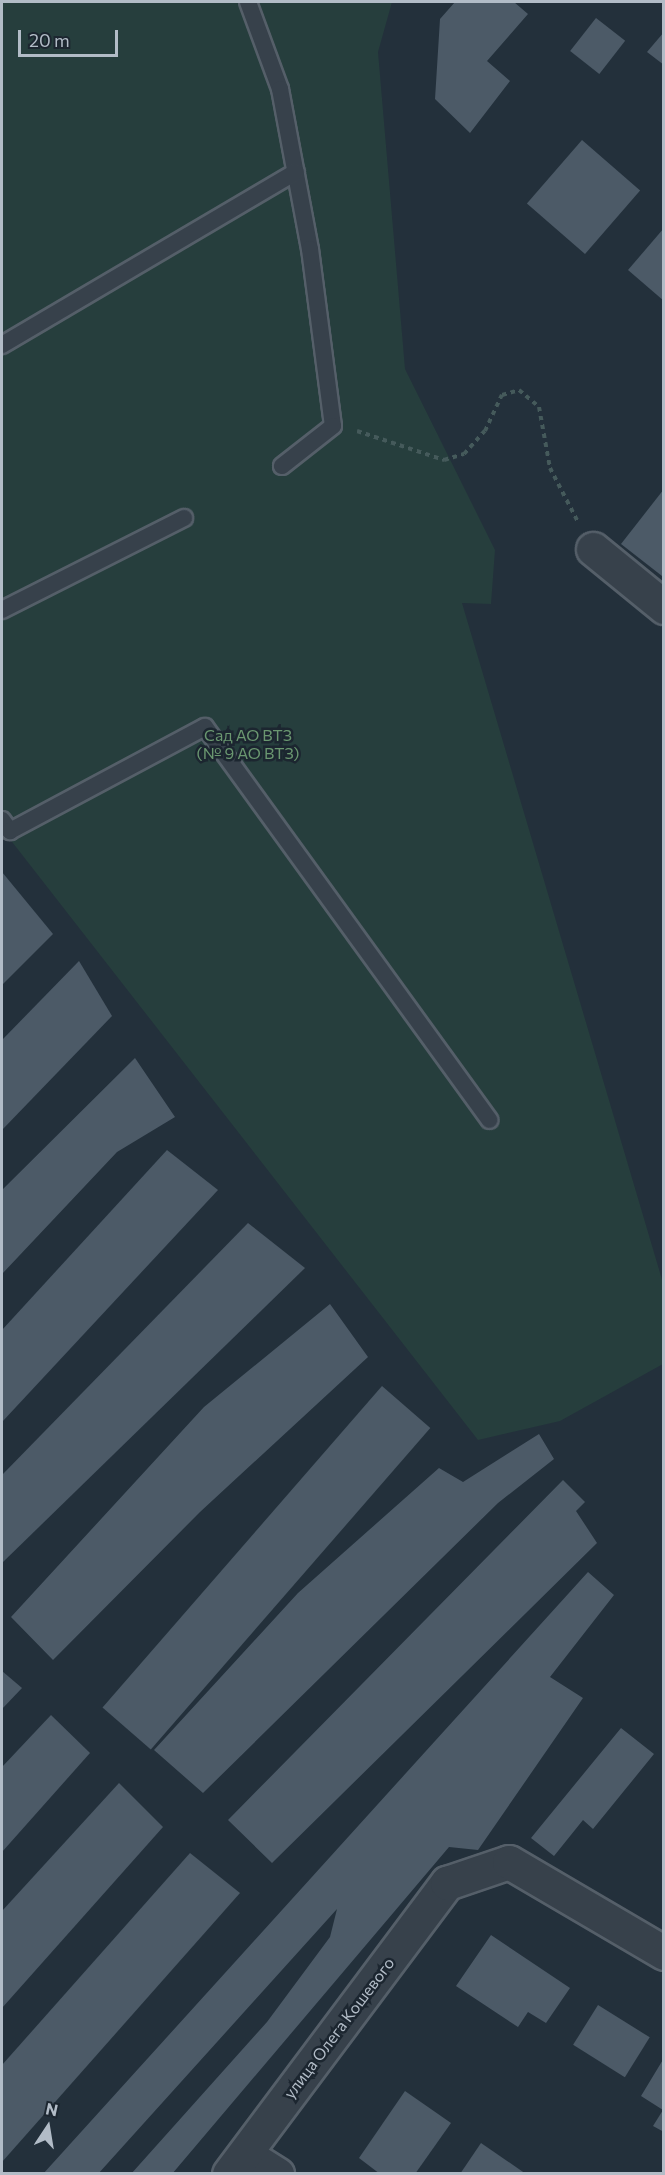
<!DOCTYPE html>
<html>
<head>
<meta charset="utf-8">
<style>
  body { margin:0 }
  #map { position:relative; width:665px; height:2175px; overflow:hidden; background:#23303b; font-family:Commissioner,sans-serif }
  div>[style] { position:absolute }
  .green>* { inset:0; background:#263e3d }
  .building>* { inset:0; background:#4c5a67; transform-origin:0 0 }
  .path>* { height:4px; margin-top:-2px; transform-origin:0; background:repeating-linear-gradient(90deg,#455a5b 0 4.5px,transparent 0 9px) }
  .roads { filter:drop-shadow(2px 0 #555f69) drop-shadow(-2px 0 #555f69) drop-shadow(0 2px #555f69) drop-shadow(0 -2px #555f69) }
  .lane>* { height:16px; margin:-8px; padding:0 8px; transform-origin:8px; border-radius:8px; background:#37414b }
  .street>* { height:33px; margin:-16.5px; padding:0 16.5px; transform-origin:16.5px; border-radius:16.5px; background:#37414b }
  span { translate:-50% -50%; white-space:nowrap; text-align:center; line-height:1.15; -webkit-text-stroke:5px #1c2630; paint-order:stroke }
  .park-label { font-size:16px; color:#6a9770 }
  .street-label { font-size:16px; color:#b2bcc7 }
  .frame { position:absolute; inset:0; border:3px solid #b2bcc7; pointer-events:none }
  .north { position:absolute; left:18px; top:2097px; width:60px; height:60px; -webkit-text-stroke:4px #1c2630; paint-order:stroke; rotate:12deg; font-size:16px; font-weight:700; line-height:24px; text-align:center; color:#b2bcc7 }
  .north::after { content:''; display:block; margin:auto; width:21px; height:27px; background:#b2bcc7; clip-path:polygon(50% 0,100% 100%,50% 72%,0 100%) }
  .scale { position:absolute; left:18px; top:30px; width:100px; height:27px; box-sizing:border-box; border:3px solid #b2bcc7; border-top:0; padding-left:8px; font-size:18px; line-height:21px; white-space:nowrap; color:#b2bcc7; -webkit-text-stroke:4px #1c2630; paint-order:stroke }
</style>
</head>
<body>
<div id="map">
  <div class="green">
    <i style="clip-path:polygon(2px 2px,392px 2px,378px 52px,405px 369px,495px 550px,491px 604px,462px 603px,663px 1283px,663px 1364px,560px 1421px,478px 1440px,2px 829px)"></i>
  </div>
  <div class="building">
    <i style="clip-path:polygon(455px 2px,514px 2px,528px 14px,487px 61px,510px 81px,470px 133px,435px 99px,440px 19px)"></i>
    <i style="left:596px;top:18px;width:37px;height:42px;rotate:38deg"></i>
    <i style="clip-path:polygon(664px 32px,664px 65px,647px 52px)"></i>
    <i style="left:582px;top:140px;width:77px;height:84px;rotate:41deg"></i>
    <i style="clip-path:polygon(664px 228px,664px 301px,628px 270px)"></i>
    <i style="clip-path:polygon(664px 489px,664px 574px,662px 576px,621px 544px)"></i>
    <i style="clip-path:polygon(2px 872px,53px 934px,2px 985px)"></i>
    <i style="clip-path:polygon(79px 961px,112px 1016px,2px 1130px,2px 1040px)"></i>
    <i style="clip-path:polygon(135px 1058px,175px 1117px,117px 1152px,2px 1274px,2px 1190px)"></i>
    <i style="clip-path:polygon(167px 1150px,218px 1190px,2px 1422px,2px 1330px)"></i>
    <i style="clip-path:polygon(248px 1223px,305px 1268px,2px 1563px,2px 1475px)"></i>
    <i style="clip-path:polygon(330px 1304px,368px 1357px,200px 1512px,53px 1660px,11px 1617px,204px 1407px)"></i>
    <i style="left:382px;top:1386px;width:64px;height:426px;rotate:41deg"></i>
    <i style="clip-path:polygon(539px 1434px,554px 1459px,498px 1503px,203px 1793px,154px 1750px,298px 1593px,439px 1468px,463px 1482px)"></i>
    <i style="clip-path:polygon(563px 1480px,585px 1502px,576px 1511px,597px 1543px,272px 1863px,228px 1820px)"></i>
    <i style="clip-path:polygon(588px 1572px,614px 1595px,550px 1677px,583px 1698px,478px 1850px,449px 1847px,172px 2174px,131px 2174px,267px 2022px,330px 1937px,337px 1909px,98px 2174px,43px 2174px)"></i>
    <i style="clip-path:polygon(2px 1671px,22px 1688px,2px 1709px)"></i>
    <i style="clip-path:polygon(51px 1715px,90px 1753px,2px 1852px,2px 1767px)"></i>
    <i style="clip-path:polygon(621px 1728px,654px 1754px,593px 1829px,583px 1820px,554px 1856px,531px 1838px)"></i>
    <i style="clip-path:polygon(119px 1783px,163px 1827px,2px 2008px,2px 1911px)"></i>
    <i style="clip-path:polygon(190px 1853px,240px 1893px,2px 2162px,2px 2065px)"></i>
    <i style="clip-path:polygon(491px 1935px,570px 1988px,546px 2023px,528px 2012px,518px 2027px,456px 1986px)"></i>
    <i style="left:598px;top:2005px;width:61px;height:47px;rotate:32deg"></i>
    <i style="clip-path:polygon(664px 2058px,664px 2132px,653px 2126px,663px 2110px,641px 2096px)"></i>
    <i style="clip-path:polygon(405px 2091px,451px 2123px,415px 2174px,380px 2174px,359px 2158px)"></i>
    <i style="clip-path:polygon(481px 2143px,526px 2174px,460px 2174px)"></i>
  </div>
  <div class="path">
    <i style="left:357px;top:431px;width:92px;rotate:18.4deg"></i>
    <i style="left:444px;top:460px;width:21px;rotate:-17deg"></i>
    <i style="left:464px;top:454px;width:31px;rotate:-48deg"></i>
    <i style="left:485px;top:431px;width:40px;rotate:-65deg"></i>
    <i style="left:502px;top:395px;width:18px;rotate:-16deg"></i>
    <i style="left:519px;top:390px;width:26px;rotate:40deg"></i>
    <i style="left:539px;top:407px;width:62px;rotate:79.8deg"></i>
    <i style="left:550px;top:468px;width:61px;rotate:62.6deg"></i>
  </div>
  <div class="roads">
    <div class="lane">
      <i style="left:248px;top:2px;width:93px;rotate:69.8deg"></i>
      <i style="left:280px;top:89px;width:163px;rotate:79.4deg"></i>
      <i style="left:310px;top:249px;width:178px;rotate:82.6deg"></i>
      <i style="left:333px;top:426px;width:65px;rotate:141.9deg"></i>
      <i style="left:2px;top:345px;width:341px;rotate:-30.5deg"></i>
      <i style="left:2px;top:610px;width:204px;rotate:-26.8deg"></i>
      <i style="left:2px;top:820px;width:14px;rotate:54deg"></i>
      <i style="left:10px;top:831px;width:221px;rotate:-28.1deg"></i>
      <i style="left:205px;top:727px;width:485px;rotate:54.1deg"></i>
    </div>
    <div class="street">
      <i style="left:593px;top:549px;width:92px;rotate:39.2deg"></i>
      <i style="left:245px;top:2154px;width:38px;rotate:32deg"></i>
      <i style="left:229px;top:2174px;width:364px;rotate:-53.2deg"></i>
      <i style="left:447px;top:1883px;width:65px;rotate:-18.7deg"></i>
      <i style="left:509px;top:1862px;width:180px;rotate:30.4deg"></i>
    </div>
  </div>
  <div class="park-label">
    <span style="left:248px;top:744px">Сад АО ВТЗ<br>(№ 9 АО ВТЗ)</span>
  </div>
  <div class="street-label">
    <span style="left:339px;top:2028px;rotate:-53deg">улица Олега Кошевого</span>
  </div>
  <div class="frame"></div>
  <div class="north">N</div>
  <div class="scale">20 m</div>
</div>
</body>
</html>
